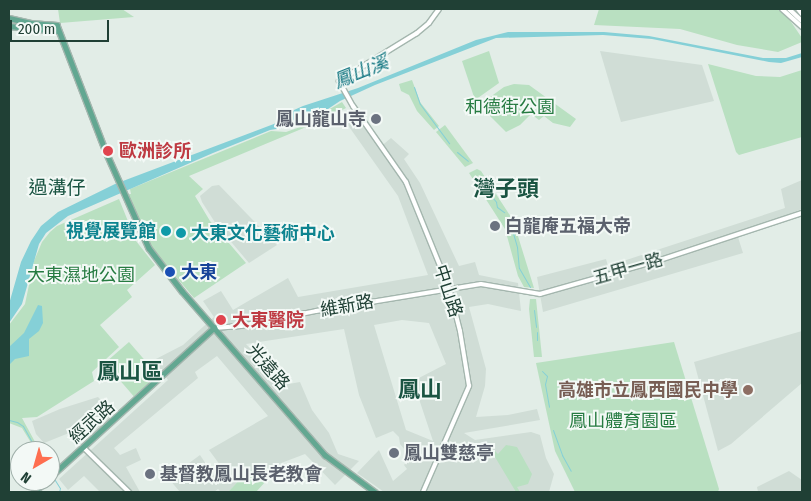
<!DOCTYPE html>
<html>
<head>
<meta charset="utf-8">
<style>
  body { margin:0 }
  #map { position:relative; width:811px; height:501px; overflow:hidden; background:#e2ede7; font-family:"Fira Sans Condensed","Noto Sans TC",sans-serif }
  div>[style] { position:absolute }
  .built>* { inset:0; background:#d0ddd6 }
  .green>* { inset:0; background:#b9e0c1; transform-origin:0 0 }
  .water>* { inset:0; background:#85d0d7 }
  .stream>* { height:1px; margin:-0.5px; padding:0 0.5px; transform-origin:0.5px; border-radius:0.5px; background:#85d0d7 }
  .roads { filter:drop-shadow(1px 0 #a4b6ae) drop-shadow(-1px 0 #a4b6ae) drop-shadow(0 1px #a4b6ae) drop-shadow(0 -1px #a4b6ae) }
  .tertiary>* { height:4px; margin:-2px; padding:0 2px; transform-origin:2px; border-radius:2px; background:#fff }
  .secondary>* { height:4px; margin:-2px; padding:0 2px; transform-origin:2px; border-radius:2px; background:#fff }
  .primary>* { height:4.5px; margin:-2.25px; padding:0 2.25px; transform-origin:2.25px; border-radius:2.25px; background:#62a791 }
  .dots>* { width:14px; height:14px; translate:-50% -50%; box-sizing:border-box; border:2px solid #f3f9f6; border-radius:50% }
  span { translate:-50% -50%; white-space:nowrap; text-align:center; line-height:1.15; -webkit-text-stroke:4px #f3f9f6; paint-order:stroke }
  .park-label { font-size:18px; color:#267b41 }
  .worship-label { font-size:18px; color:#5b616d; font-weight:700 }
  .right { translate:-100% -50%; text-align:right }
  .left { translate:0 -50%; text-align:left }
  .health-label { font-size:18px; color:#be3a42; font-weight:700 }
  .culture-label { font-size:18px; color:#0d838f; font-weight:700 }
  .street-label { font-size:18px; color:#204035 }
  .transit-label { font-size:18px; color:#164399; font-weight:700 }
  .education-label { font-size:18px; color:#785e54; font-weight:700 }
  .water-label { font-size:19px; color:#147782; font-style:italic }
  .neighbourhood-label { font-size:19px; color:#1a5442 }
  .district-label { font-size:22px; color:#1a5442; font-weight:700 }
  .frame { position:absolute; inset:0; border:10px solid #204035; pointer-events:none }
  .north { position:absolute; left:10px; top:441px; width:50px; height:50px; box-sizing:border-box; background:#f3f9f6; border:1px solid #9fafa9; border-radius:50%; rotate:218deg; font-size:14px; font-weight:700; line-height:20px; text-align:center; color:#204035 }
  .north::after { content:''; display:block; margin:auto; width:18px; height:22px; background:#fe6e4f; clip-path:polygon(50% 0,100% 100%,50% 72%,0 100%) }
  .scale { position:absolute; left:10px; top:20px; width:99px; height:22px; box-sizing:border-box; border:2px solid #204035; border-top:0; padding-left:6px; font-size:15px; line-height:18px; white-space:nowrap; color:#204035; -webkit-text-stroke:4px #f3f9f6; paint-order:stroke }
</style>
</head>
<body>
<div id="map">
  <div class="built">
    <i style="clip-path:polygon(600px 51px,702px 65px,714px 101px,621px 122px)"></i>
    <i style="clip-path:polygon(evenodd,351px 110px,379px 148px,391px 138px,409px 154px,404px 159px,420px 183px,459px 266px,475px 262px,479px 275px,518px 283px,521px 311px,488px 304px,469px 307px,486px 369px,485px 386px,476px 417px,508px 415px,537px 409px,540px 420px,464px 433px,475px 440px,531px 432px,540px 435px,546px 458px,554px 474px,549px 492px,384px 492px,357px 473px,379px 450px,393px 481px,407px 469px,404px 465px,411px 457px,400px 444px,399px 437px,393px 431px,376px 438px,359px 395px,344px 329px,246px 344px,283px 385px,300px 382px,312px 410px,329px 433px,338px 454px,359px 461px,335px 485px,305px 454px,276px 465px,270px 477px,266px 481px,245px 474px,228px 492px,221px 492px,218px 489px,214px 492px,180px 492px,169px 479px,177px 472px,200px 455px,214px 476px,223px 469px,209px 450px,268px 416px,217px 356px,195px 372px,198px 378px,114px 448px,120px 455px,136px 448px,141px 460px,126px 467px,140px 492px,100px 492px,84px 476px,68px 490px,59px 479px,168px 380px,154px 360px,183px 345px,214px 317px,203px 301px,221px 291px,233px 310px,288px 278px,298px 297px,428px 275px,398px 196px,340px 114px,351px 110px,402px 320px,429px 323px,446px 364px,413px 381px,433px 441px,406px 430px,374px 325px,402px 320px)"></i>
    <i style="clip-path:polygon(802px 180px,802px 209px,737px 234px,743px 253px,543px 312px,537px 277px,606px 259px,608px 266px,785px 208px,781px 189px)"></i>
    <i style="clip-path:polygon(219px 185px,277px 245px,249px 263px,216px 224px,202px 202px,200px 196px,212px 186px)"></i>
    <i style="clip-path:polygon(802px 331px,802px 383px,731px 444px,718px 451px,694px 362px)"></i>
    <i style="clip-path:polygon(98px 397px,116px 416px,89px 440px,84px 427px,44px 443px,36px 434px,32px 421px,60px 409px)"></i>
    <i style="clip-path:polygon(789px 471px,802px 480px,802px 492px,758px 492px,757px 487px)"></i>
  </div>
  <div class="green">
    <i style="clip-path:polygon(58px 9px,122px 9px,134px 17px,60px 23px)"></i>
    <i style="clip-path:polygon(599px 9px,777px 9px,787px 16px,802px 38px,802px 42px,778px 52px,737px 45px,680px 29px,594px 25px)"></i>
    <i style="clip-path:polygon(489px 51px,499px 83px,475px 100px,462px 61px)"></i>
    <i style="clip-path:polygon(708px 64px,756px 76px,780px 77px,802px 70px,802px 137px,739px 155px,736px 152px)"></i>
    <i style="clip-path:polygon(412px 80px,420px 102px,439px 126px,434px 130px,417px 111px,409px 95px,401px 91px,399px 84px)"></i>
    <i style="clip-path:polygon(514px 84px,529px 85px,576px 119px,570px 127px,553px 123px,544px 116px,539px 120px,531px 114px,520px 125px,506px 132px,479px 105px,504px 87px)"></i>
    <i style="clip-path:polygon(342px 102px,346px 108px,323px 120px,189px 176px,203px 189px,195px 196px,210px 221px,246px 263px,194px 298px,148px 244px,127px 194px,131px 194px,130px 189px,271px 131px,286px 132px,303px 126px,302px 122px,323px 116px,328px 110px)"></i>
    <i style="clip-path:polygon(445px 125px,473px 163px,465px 167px,436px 132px)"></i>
    <i style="clip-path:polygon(477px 169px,481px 171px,513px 220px,534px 288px,524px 287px,518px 276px,505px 229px,469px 173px)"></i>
    <i style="clip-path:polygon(119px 199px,136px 241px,155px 265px,127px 290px,132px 297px,100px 325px,119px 347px,92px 372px,94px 381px,37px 417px,22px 418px,40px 451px,36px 451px,22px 428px,9px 423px,9px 325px,25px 304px,34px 261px,42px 242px,50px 232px,57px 226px)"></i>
    <i style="clip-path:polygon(530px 299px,536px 299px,542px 357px,534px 357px,529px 309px)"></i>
    <i style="left:129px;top:342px;width:44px;height:32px;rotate:49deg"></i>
    <i style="clip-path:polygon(674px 342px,719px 489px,718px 492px,575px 492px,555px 451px,536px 363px)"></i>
    <i style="clip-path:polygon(506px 445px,517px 447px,532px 474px,528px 484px,517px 487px,520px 492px,516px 492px,492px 452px,495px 451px,498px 454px)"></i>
    <i style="clip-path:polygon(245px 474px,266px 481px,256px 492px,228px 492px)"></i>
  </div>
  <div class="water">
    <i style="clip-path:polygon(508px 32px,604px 32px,649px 36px,763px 58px,786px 58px,802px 53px,802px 57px,781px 63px,769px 62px,652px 39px,603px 35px,496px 38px,375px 85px,340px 101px,328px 109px,323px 116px,304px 125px,296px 120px,288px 127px,270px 130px,213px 153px,68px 216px,46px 233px,39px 244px,22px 304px,9px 323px,9px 304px,21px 262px,31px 241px,41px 226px,58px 212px,115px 184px,287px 119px,294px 110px,303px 106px,358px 88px,476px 40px)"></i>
    <i style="clip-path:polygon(38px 305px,42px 306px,43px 323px,39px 331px,29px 339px,29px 356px,15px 359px,9px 365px,9px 347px,24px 333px)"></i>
  </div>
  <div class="stream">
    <i style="left:414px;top:87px;width:18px;rotate:71deg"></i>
    <i style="left:420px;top:104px;width:49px;rotate:53.4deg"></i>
    <i style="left:457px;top:152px;width:14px;rotate:39deg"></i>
    <i style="left:477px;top:179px;width:30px;rotate:50deg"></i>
    <i style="left:496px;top:202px;width:5px;rotate:79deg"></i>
    <i style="left:497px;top:207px;width:9px;rotate:36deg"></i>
    <i style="left:513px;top:233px;width:15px;rotate:74deg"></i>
    <i style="left:517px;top:247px;width:21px;rotate:85deg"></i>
    <i style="left:519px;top:268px;width:22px;rotate:60deg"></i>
    <i style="left:534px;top:310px;width:17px;rotate:83deg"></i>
    <i style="left:537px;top:340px;width:8px;rotate:-90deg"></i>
    <i style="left:542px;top:371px;width:7px;rotate:45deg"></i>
    <i style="left:547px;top:376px;width:8px;rotate:104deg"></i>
    <i style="left:545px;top:384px;width:23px;rotate:80deg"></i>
    <i style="left:9px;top:420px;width:8px;rotate:14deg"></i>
    <i style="left:17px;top:422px;width:7px;rotate:34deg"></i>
    <i style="left:23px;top:426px;width:29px;rotate:61deg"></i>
    <i style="left:553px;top:430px;width:27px;rotate:70deg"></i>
    <i style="left:562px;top:455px;width:18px;rotate:61deg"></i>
    <i style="left:53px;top:477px;width:13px;rotate:58deg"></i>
    <i style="left:60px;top:488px;width:4px;rotate:104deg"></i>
  </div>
  <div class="roads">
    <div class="tertiary">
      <i style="left:782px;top:9px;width:27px;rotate:42deg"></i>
      <i style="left:789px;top:9px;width:18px;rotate:43deg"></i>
      <i style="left:798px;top:9px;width:6px;rotate:51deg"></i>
      <i style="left:84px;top:448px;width:63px;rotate:44.4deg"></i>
      <i style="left:423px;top:492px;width:116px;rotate:-66.5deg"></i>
      <i style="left:469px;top:386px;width:56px;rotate:-99.3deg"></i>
      <i style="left:460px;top:331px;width:44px;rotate:-104.3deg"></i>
    </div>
    <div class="secondary">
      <i style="left:439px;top:9px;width:17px;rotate:126deg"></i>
      <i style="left:429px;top:23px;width:16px;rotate:140deg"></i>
      <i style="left:417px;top:33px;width:92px;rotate:148.4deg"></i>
      <i style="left:339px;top:81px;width:29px;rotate:61deg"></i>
      <i style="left:353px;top:106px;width:93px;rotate:55.1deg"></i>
      <i style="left:406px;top:182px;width:114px;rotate:67.9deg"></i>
      <i style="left:214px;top:328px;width:27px;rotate:-4deg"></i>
      <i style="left:241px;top:326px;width:76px;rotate:-11.3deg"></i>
      <i style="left:316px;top:311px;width:167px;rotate:-9.3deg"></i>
      <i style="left:481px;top:284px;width:60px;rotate:9.6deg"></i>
      <i style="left:540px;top:294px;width:125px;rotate:-15.8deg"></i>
      <i style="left:660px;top:260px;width:150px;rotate:-18.3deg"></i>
    </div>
    <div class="primary">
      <i style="left:9px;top:18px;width:22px;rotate:13deg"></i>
      <i style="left:30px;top:23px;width:27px;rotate:4deg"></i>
      <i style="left:57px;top:25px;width:136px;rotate:68.9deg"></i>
      <i style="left:106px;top:152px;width:105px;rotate:65.9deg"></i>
      <i style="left:149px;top:248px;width:54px;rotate:52.5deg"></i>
      <i style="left:182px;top:291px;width:218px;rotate:48.9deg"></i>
      <i style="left:325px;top:455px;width:62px;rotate:36.5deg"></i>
      <i style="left:9px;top:26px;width:49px;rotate:5.8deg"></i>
      <i style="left:50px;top:477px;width:222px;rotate:-42.3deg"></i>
      <i style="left:34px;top:492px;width:16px;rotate:-43deg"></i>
    </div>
  </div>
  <div class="dots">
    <i style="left:376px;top:119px;background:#6b7280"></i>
    <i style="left:108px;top:151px;background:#e0444e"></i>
    <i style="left:495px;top:226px;background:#6b7280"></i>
    <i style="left:166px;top:231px;background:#0f9aa8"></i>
    <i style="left:181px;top:233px;background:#0f9aa8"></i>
    <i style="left:170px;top:272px;background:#1a4fb4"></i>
    <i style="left:221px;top:320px;background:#e0444e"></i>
    <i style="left:748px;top:390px;background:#8d6e63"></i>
    <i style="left:394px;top:453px;background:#6b7280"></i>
    <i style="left:150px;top:474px;background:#6b7280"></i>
  </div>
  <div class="park-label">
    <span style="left:510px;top:107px">和德街公園</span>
    <span style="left:81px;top:275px">大東濕地公園</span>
    <span style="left:623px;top:421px">鳳山體育園區</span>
  </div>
  <div class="worship-label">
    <span class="right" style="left:366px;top:119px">鳳山龍山寺</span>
    <span class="left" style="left:505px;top:226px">白龍庵五福大帝</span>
    <span class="left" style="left:404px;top:453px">鳳山雙慈亭</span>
    <span class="left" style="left:160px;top:474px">基督教鳳山長老教會</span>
  </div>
  <div class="health-label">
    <span class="left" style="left:119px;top:151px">歐洲診所</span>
    <span class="left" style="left:232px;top:320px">大東醫院</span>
  </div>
  <div class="culture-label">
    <span class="right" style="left:156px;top:231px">視覺展覽館</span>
    <span class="left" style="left:191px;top:233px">大東文化藝術中心</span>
  </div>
  <div class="street-label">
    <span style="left:628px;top:269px;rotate:-16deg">五甲一路</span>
    <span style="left:448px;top:291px;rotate:72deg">中山路</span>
    <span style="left:347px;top:306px;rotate:-10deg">維新路</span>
    <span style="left:268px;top:367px;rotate:49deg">光遠路</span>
    <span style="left:92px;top:422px;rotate:-42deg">經武路</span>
  </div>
  <div class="transit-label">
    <span class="left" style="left:181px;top:272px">大東</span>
  </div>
  <div class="education-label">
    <span class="right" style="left:738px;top:390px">高雄市立鳳西國民中學</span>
  </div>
  <div class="water-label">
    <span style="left:361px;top:72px;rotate:-22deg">鳳山溪</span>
  </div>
  <div class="neighbourhood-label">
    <span style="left:57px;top:188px">過溝仔</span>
  </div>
  <div class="district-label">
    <span style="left:506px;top:189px">灣子頭</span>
    <span style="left:130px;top:372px">鳳山區</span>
    <span style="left:420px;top:390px">鳳山</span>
  </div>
  <div class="frame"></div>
  <div class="north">N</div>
  <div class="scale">200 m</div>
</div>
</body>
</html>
